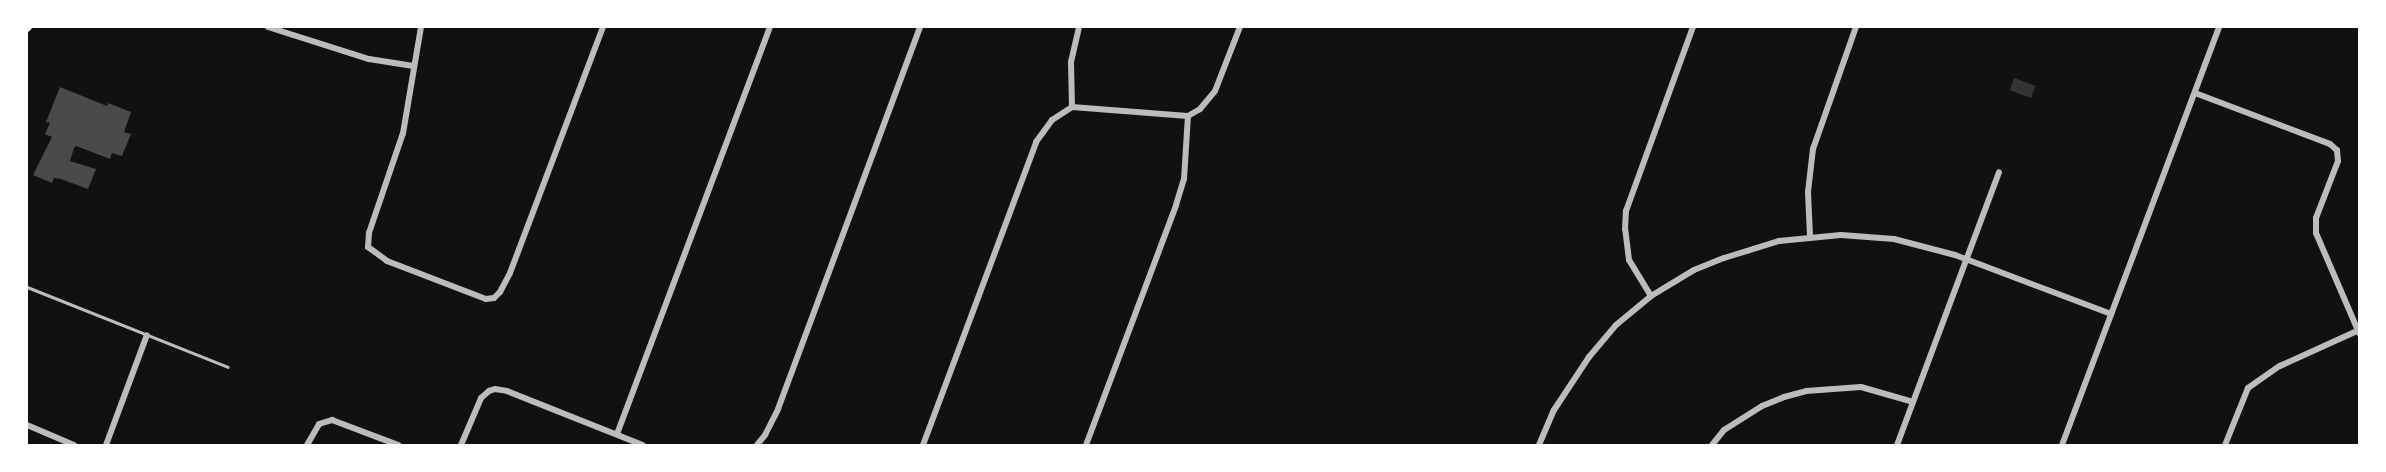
<!DOCTYPE html>
<html>
<head>
<meta charset="utf-8">
<style>
  body { margin:0 }
  #map { position:relative; width:2386px; height:472px; overflow:hidden; background:#111; font-family:Overpass,sans-serif }
  div>[style] { position:absolute }
  .water>* { inset:0; background:#333; transform-origin:0 0 }
  .building>* { inset:0; background:#4a4a4a }
  .service>* { height:3px; margin:-1.5px; padding:0 1.5px; transform-origin:1.5px; border-radius:1.5px; background:#bcbcbc }
  .minor>* { height:6px; margin:-3px; padding:0 3px; transform-origin:3px; border-radius:3px; background:#bcbcbc }
  .secondary>* { height:8px; margin:-4px; padding:0 4px; transform-origin:4px; border-radius:4px; background:#f5f5f5 }
  span { translate:-50% -50%; white-space:nowrap; text-align:center; line-height:1.15; -webkit-text-stroke:6px #fff; paint-order:stroke }
  .frame { position:absolute; inset:0; border:28px solid #fff; pointer-events:none }
</style>
</head>
<body>
<div id="map">
  <div class="water">
    <i style="left:2014px;top:78px;width:23px;height:13px;rotate:20deg"></i>
  </div>
  <div class="building">
    <i style="clip-path:polygon(60px 87px,107px 106px,108px 103px,131px 112px,124px 132px,131px 134px,122px 156px,112px 153px,110px 159px,76px 146px,74px 148px,70px 161px,96px 169px,88px 189px,61px 179px,54px 178px,52px 183px,33px 175px,52px 137px,45px 134px,50px 123px,46px 122px)"></i>
  </div>
  <div class="service">
    <i style="left:27px;top:287px;width:216px;rotate:21.7deg"></i>
  </div>
  <div class="minor">
    <i style="left:268px;top:27px;width:106px;rotate:17.6deg"></i>
    <i style="left:369px;top:59px;width:45px;rotate:9deg"></i>
    <i style="left:421px;top:27px;width:108px;rotate:99.6deg"></i>
    <i style="left:403px;top:133px;width:106px;rotate:108.8deg"></i>
    <i style="left:369px;top:233px;width:14px;rotate:94deg"></i>
    <i style="left:368px;top:247px;width:24px;rotate:36deg"></i>
    <i style="left:387px;top:261px;width:106px;rotate:21deg"></i>
    <i style="left:486px;top:299px;width:8px;rotate:-7deg"></i>
    <i style="left:494px;top:298px;width:8px;rotate:-45deg"></i>
    <i style="left:500px;top:292px;width:21px;rotate:-62deg"></i>
    <i style="left:510px;top:273px;width:263px;rotate:-69.3deg"></i>
    <i style="left:2195px;top:93px;width:144px;rotate:20.7deg"></i>
    <i style="left:2330px;top:144px;width:9px;rotate:41deg"></i>
    <i style="left:2337px;top:150px;width:11px;rotate:85deg"></i>
    <i style="left:2338px;top:161px;width:61px;rotate:111.1deg"></i>
    <i style="left:2316px;top:218px;width:15px;rotate:90deg"></i>
    <i style="left:2316px;top:233px;width:109px;rotate:66.7deg"></i>
    <i style="left:1072px;top:107px;width:116px;rotate:4.4deg"></i>
    <i style="left:1072px;top:107px;width:45px;rotate:-91.3deg"></i>
    <i style="left:1071px;top:62px;width:36px;rotate:-77deg"></i>
    <i style="left:1188px;top:116px;width:14px;rotate:-30deg"></i>
    <i style="left:1200px;top:109px;width:23px;rotate:-50deg"></i>
    <i style="left:1215px;top:91px;width:69px;rotate:-68.7deg"></i>
    <i style="left:1810px;top:236px;width:44px;rotate:-92.6deg"></i>
    <i style="left:1808px;top:192px;width:43px;rotate:-83.4deg"></i>
    <i style="left:1813px;top:149px;width:129px;rotate:-70.6deg"></i>
    <i style="left:1651px;top:296px;width:42px;rotate:-121.4deg"></i>
    <i style="left:1629px;top:260px;width:31px;rotate:-97deg"></i>
    <i style="left:1625px;top:229px;width:18px;rotate:-87deg"></i>
    <i style="left:1626px;top:211px;width:196px;rotate:-70deg"></i>
    <i style="left:27px;top:425px;width:51px;rotate:23.1deg"></i>
    <i style="left:617px;top:434px;width:435px;rotate:-69.4deg"></i>
    <i style="left:106px;top:445px;width:117px;rotate:-69.6deg"></i>
    <i style="left:307px;top:445px;width:24px;rotate:-60deg"></i>
    <i style="left:319px;top:424px;width:14px;rotate:-17deg"></i>
    <i style="left:332px;top:420px;width:71px;rotate:20.7deg"></i>
    <i style="left:461px;top:445px;width:51px;rotate:-66.9deg"></i>
    <i style="left:481px;top:398px;width:11px;rotate:-41deg"></i>
    <i style="left:489px;top:391px;width:6px;rotate:-18deg"></i>
    <i style="left:495px;top:389px;width:12px;rotate:9deg"></i>
    <i style="left:507px;top:391px;width:146px;rotate:21.7deg"></i>
    <i style="left:757px;top:445px;width:13px;rotate:-51deg"></i>
    <i style="left:765px;top:435px;width:29px;rotate:-63deg"></i>
    <i style="left:778px;top:409px;width:408px;rotate:-69.6deg"></i>
    <i style="left:923px;top:445px;width:323px;rotate:-69.5deg"></i>
    <i style="left:1036px;top:142px;width:27px;rotate:-54deg"></i>
    <i style="left:1052px;top:120px;width:24px;rotate:-33deg"></i>
    <i style="left:1086px;top:445px;width:256px;rotate:-69.4deg"></i>
    <i style="left:1176px;top:205px;width:27px;rotate:-73deg"></i>
    <i style="left:1184px;top:179px;width:63px;rotate:-86.4deg"></i>
    <i style="left:1539px;top:445px;width:38px;rotate:-67deg"></i>
    <i style="left:1554px;top:410px;width:64px;rotate:-56.6deg"></i>
    <i style="left:1589px;top:357px;width:42px;rotate:-49.8deg"></i>
    <i style="left:1616px;top:325px;width:45px;rotate:-39.6deg"></i>
    <i style="left:1651px;top:296px;width:50px;rotate:-31.2deg"></i>
    <i style="left:1694px;top:270px;width:32px;rotate:-22deg"></i>
    <i style="left:1724px;top:258px;width:58px;rotate:-17.2deg"></i>
    <i style="left:1779px;top:241px;width:62px;rotate:-5.5deg"></i>
    <i style="left:1841px;top:235px;width:53px;rotate:4.3deg"></i>
    <i style="left:1894px;top:239px;width:63px;rotate:14.7deg"></i>
    <i style="left:1955px;top:255px;width:167px;rotate:20.7deg"></i>
    <i style="left:1712px;top:445px;width:19px;rotate:-51deg"></i>
    <i style="left:1724px;top:430px;width:45px;rotate:-32.3deg"></i>
    <i style="left:1762px;top:406px;width:24px;rotate:-22deg"></i>
    <i style="left:1784px;top:397px;width:23px;rotate:-15deg"></i>
    <i style="left:1806px;top:391px;width:55px;rotate:-4.2deg"></i>
    <i style="left:1861px;top:387px;width:54px;rotate:16.1deg"></i>
    <i style="left:1897px;top:445px;width:291px;rotate:-69.5deg"></i>
    <i style="left:2062px;top:445px;width:447px;rotate:-69.4deg"></i>
    <i style="left:2225px;top:445px;width:61px;rotate:-68deg"></i>
    <i style="left:2248px;top:388px;width:39px;rotate:-35deg"></i>
    <i style="left:2280px;top:366px;width:87px;rotate:-24.5deg"></i>
  </div>
  <div class="secondary">
    <i style="left:27px;top:28px;width:1px;rotate:-45deg"></i>
  </div>
  <div class="frame"></div>
</div>
</body>
</html>
